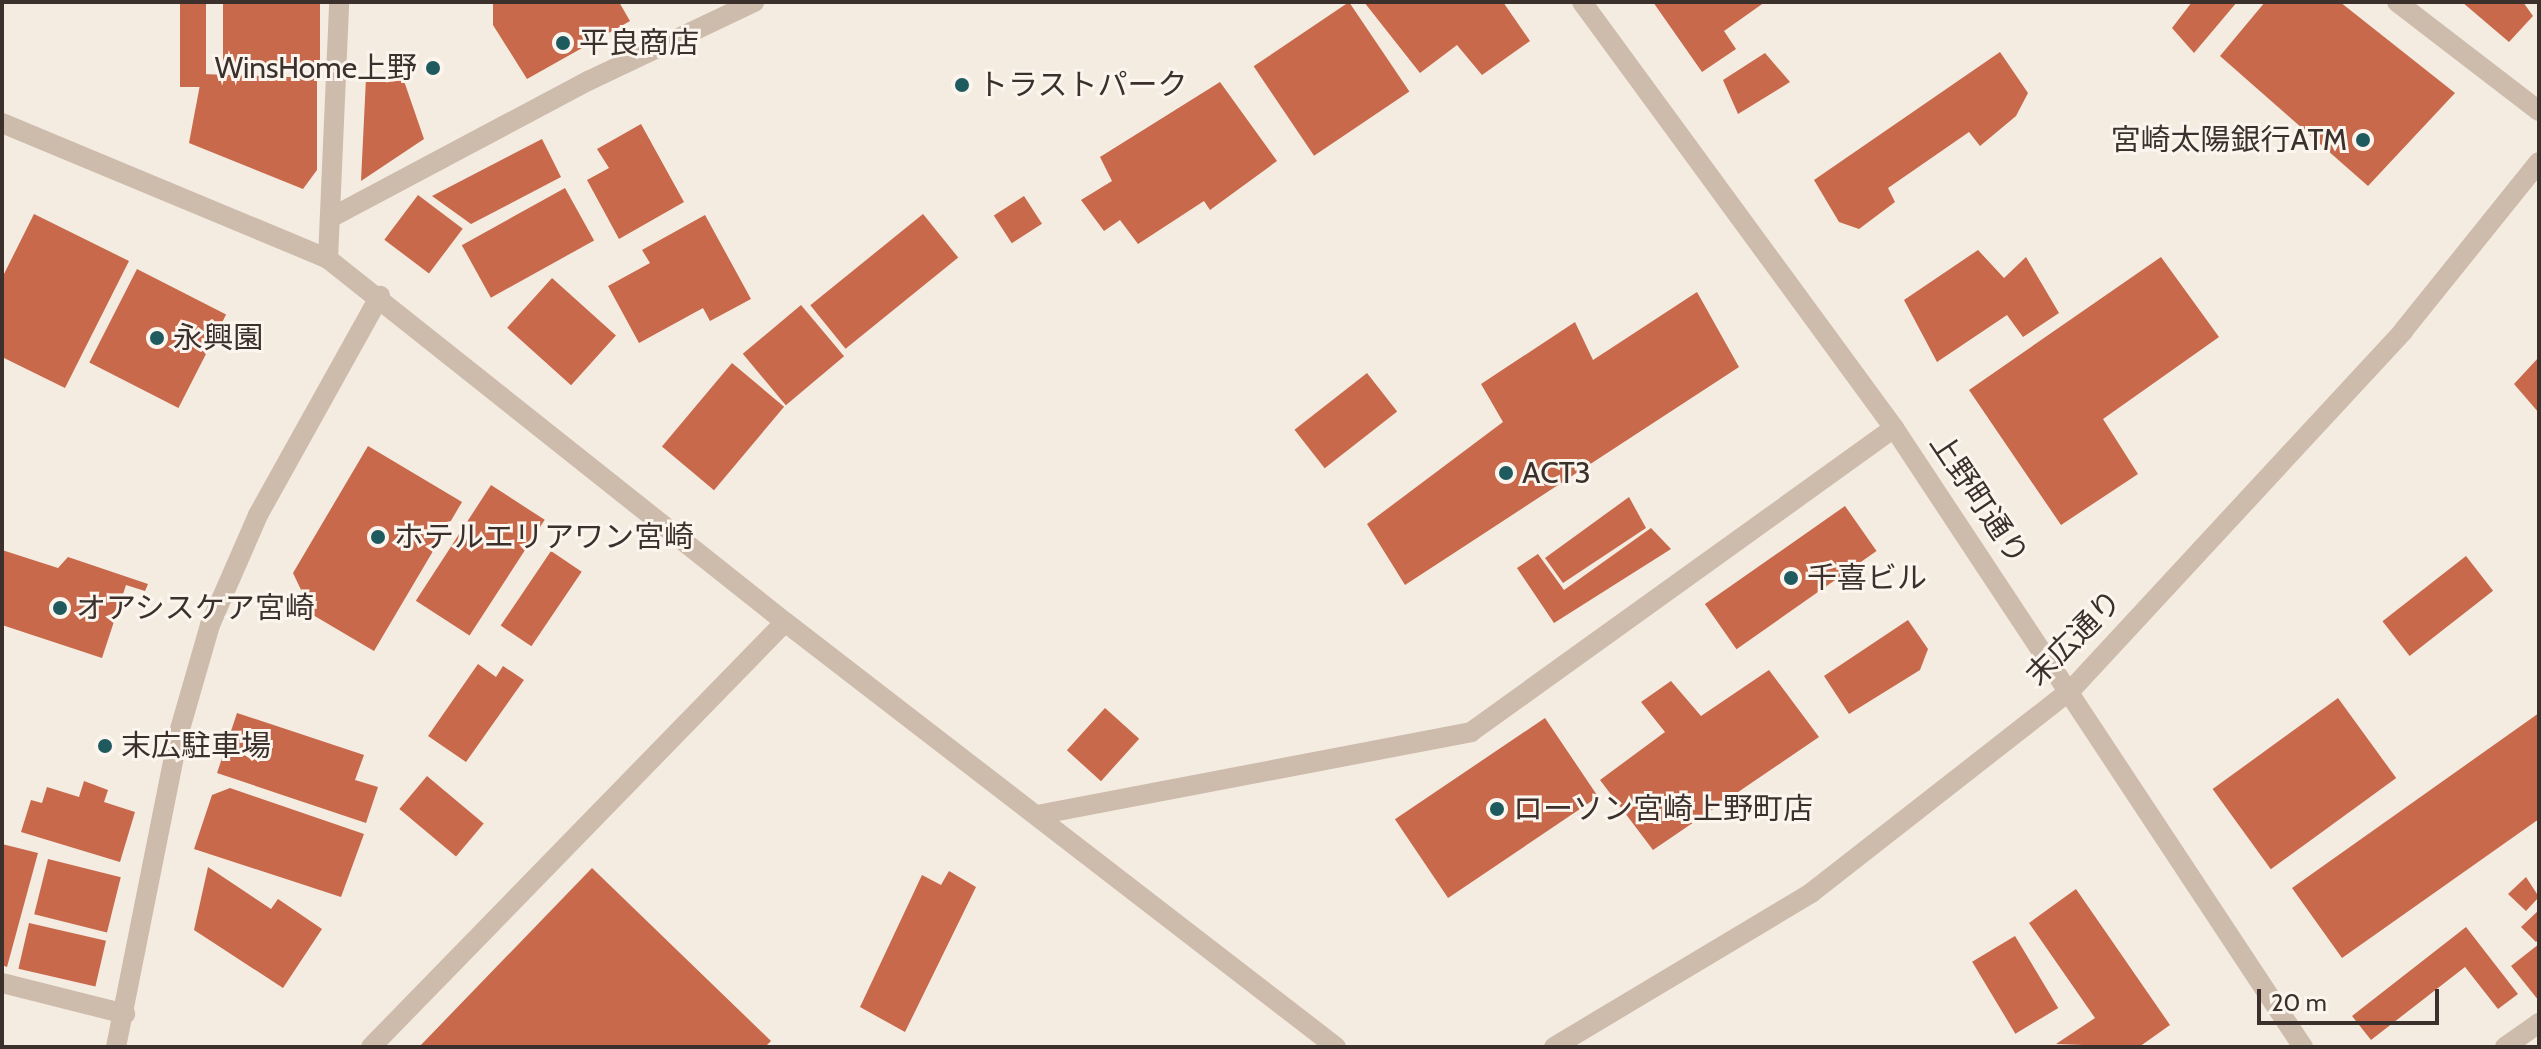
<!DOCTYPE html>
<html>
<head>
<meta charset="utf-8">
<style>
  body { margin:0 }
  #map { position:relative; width:2541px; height:1049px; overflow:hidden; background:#f4ebe1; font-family:Cabin,"Noto Sans JP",sans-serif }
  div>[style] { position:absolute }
  .building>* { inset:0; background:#c8694b; transform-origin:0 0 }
  .service>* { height:20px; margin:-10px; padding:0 10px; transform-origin:10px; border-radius:10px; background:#cdbbac }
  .minor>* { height:20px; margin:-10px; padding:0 10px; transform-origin:10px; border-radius:10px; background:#cdbbac }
  .tertiary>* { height:20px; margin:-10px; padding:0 10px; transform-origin:10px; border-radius:10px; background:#cdbbac }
  .dots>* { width:22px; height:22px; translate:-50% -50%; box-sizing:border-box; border:4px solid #fbf5ee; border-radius:50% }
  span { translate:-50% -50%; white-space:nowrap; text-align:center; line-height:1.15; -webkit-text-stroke:6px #fbf5ee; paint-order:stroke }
  .poi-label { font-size:30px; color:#3b302b }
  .left { translate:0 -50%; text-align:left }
  .right { translate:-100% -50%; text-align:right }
  .street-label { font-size:30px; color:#3b302b }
  .frame { position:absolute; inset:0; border:4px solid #3b302b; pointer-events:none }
  .scale { position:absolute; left:2257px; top:989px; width:182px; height:36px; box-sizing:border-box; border:4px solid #3b302b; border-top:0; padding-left:10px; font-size:24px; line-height:28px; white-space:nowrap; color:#3b302b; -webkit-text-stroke:6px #fbf5ee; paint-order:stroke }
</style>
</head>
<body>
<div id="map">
  <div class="building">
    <i style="left:180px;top:2px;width:26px;height:85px"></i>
    <i style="left:223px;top:2px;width:97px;height:62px"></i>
    <i style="clip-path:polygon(493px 2px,619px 2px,630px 21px,527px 79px,493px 25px)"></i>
    <i style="left:1349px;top:2px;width:108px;height:115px;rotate:56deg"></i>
    <i style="clip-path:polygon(1364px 2px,1503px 2px,1530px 41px,1482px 75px,1457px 45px,1420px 73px)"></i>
    <i style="clip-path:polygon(1653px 2px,1765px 2px,1724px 31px,1736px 49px,1702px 72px)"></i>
    <i style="clip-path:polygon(2192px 2px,2237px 2px,2194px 53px,2172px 28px)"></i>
    <i style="clip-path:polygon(2265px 2px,2340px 2px,2455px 93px,2368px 186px,2220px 56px)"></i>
    <i style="clip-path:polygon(2462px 2px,2523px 2px,2533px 16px,2509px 42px)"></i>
    <i style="clip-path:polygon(2000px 52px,2028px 93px,2016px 116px,1980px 146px,1969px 132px,1888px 188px,1895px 202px,1859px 229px,1839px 222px,1814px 180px)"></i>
    <i style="clip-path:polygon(1765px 53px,1790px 82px,1738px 114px,1723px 80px)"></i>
    <i style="clip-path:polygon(202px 74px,317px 78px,317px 170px,303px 189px,189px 143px)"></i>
    <i style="clip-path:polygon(366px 78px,404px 81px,424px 139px,361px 181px)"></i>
    <i style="clip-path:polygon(1220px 82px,1277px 161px,1210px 210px,1204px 201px,1138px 244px,1120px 220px,1104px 231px,1081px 200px,1112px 181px,1100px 157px)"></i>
    <i style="clip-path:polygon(641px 124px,684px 202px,619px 239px,587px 180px,609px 168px,597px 149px)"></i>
    <i style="clip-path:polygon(542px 139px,561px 177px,471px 224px,432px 196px)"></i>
    <i style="left:565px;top:188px;width:60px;height:118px;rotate:61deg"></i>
    <i style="left:418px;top:195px;width:56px;height:56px;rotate:37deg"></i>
    <i style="left:1024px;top:196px;width:33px;height:36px;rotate:57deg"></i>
    <i style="clip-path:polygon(34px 214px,129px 261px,65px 388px,2px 357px,2px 278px)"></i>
    <i style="left:923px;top:214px;width:56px;height:145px;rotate:51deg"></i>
    <i style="clip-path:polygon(705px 215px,751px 299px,710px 321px,703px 308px,639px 343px,608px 286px,650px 263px,642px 250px)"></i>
    <i style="clip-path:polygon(1978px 250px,2004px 278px,2026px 257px,2059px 313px,2023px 337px,2007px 315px,1937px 362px,1904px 300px)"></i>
    <i style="clip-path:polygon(2161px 257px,2219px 337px,2103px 419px,2138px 474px,2061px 525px,1969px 390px)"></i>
    <i style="left:137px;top:269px;width:100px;height:105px;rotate:27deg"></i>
    <i style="left:552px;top:278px;width:86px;height:67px;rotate:42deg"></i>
    <i style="clip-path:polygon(1697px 292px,1739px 367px,1405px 585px,1367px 524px,1503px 422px,1481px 384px,1575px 322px,1593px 360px)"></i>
    <i style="left:801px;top:305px;width:67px;height:76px;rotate:50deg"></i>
    <i style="clip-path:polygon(2539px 357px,2539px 413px,2514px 384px)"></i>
    <i style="left:732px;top:363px;width:68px;height:109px;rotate:40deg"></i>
    <i style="left:1367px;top:373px;width:49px;height:92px;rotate:52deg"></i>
    <i style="clip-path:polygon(368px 446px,462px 502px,374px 651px,313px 615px,293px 573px)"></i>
    <i style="left:491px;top:485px;width:64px;height:138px;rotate:33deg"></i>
    <i style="clip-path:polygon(1629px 497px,1646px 528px,1563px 583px,1545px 558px)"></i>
    <i style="left:1845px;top:506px;width:55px;height:171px;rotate:55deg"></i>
    <i style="clip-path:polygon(1651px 528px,1671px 549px,1554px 623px,1517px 568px,1538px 554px,1564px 590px)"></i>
    <i style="clip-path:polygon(2px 550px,58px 568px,68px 557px,148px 584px,145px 591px,126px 585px,102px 658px,2px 625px)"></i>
    <i style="left:551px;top:551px;width:37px;height:90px;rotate:34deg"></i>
    <i style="left:2466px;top:556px;width:44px;height:106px;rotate:52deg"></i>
    <i style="clip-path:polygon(1908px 620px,1928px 649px,1920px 670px,1849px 714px,1824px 676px)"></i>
    <i style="clip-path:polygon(478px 664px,496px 677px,503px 666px,524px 680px,466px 762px,428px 736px)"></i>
    <i style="clip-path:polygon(1769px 670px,1819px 737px,1653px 850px,1600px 780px,1665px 732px,1641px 702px,1671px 681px,1701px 716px)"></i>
    <i style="left:2338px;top:698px;width:99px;height:155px;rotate:54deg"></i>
    <i style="left:1105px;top:708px;width:46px;height:57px;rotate:42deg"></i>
    <i style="clip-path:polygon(237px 713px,364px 755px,355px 780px,378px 787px,366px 823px,217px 773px)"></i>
    <i style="clip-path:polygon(2539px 713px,2539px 819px,2342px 958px,2292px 888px)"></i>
    <i style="left:1545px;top:718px;width:95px;height:181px;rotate:56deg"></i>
    <i style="left:427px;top:776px;width:74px;height:43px;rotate:40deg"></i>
    <i style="clip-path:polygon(84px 781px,108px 790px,104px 802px,135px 812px,120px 862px,21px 832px,31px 800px,42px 803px,47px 787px,79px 797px)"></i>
    <i style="clip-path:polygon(230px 788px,364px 834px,341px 897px,194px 849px,212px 795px)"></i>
    <i style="clip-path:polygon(2px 844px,38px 853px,7px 967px,2px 965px)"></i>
    <i style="left:48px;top:859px;width:75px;height:57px;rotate:14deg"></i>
    <i style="clip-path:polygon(208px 867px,271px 909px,278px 899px,322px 929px,283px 988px,194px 930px)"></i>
    <i style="clip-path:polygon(592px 868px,771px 1041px,765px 1047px,419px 1047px)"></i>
    <i style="clip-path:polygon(949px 871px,976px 887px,905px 1032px,860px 1007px,922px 875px,941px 885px)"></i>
    <i style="clip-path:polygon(2526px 877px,2539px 897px,2526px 911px,2508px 894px)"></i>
    <i style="clip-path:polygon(2076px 889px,2170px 1025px,2139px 1047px,2056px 1044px,2095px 1018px,2029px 923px)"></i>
    <i style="clip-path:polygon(2539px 910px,2539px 939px,2536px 942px,2521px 927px)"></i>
    <i style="left:29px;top:923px;width:79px;height:47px;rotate:13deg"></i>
    <i style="clip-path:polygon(2466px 927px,2518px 994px,2498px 1009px,2465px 967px,2371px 1040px,2352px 1016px)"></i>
    <i style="left:2015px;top:936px;width:84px;height:50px;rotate:59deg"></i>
    <i style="clip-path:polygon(2539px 944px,2539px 1001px,2511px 966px)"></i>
  </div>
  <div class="service">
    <i style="left:2505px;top:1047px;width:42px;rotate:-35.2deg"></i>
  </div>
  <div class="minor">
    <i style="left:2397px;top:2px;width:179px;rotate:37.5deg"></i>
    <i style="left:334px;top:216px;width:288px;rotate:-28deg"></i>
    <i style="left:588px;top:81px;width:184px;rotate:-25.4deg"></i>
    <i style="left:328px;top:259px;width:257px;rotate:-87.5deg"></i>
    <i style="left:1037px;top:815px;width:442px;rotate:-10.8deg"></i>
    <i style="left:1471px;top:732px;width:521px;rotate:-35.7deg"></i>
    <i style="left:2px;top:983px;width:127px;rotate:14.1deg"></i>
    <i style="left:116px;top:1047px;width:317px;rotate:-78.7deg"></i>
    <i style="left:178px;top:736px;width:116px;rotate:-73.9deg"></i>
    <i style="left:210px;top:625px;width:120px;rotate:-66.4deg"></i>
    <i style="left:258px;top:515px;width:251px;rotate:-60.9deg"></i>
    <i style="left:371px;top:1047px;width:593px;rotate:-45.75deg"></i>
  </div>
  <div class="tertiary">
    <i style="left:1582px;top:2px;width:528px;rotate:53.78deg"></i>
    <i style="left:1894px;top:428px;width:742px;rotate:56.55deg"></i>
    <i style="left:2px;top:123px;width:353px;rotate:22.6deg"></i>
    <i style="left:328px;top:259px;width:584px;rotate:38.46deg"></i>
    <i style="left:785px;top:622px;width:696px;rotate:37.64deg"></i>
    <i style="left:1554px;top:1047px;width:300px;rotate:-30.9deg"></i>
    <i style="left:1811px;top:893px;width:331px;rotate:-38deg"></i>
    <i style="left:2072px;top:689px;width:488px;rotate:-47.2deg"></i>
    <i style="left:2403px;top:331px;width:217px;rotate:-51.2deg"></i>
  </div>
  <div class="dots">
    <i style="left:563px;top:43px;background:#1f5a5e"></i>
    <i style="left:433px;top:68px;background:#1f5a5e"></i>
    <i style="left:962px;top:85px;background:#1f5a5e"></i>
    <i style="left:2363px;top:140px;background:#1f5a5e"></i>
    <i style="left:157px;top:338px;background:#1f5a5e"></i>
    <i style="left:1506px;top:473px;background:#1f5a5e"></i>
    <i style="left:378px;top:537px;background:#1f5a5e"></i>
    <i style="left:1791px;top:578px;background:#1f5a5e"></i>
    <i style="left:60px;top:608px;background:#1f5a5e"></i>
    <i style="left:105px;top:746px;background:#1f5a5e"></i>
    <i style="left:1497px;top:809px;background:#1f5a5e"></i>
  </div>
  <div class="poi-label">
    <span class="left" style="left:579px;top:43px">平良商店</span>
    <span class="right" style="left:417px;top:68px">WinsHome上野</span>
    <span class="left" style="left:978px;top:85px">トラストパーク</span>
    <span class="right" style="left:2347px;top:140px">宮崎太陽銀行ATM</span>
    <span class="left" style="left:173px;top:338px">永興園</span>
    <span class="left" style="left:1522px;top:473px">ACT3</span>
    <span class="left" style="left:394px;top:537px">ホテルエリアワン宮崎</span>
    <span class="left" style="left:1807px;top:578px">千喜ビル</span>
    <span class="left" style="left:76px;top:608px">オアシスケア宮崎</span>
    <span class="left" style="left:121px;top:746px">末広駐車場</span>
    <span class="left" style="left:1513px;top:809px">ローソン宮崎上野町店</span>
  </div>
  <div class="street-label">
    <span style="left:1979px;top:499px;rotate:56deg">上野町通り</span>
    <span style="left:2074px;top:638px;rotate:-45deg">末広通り</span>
  </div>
  <div class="frame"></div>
  <div class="scale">20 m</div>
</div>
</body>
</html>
